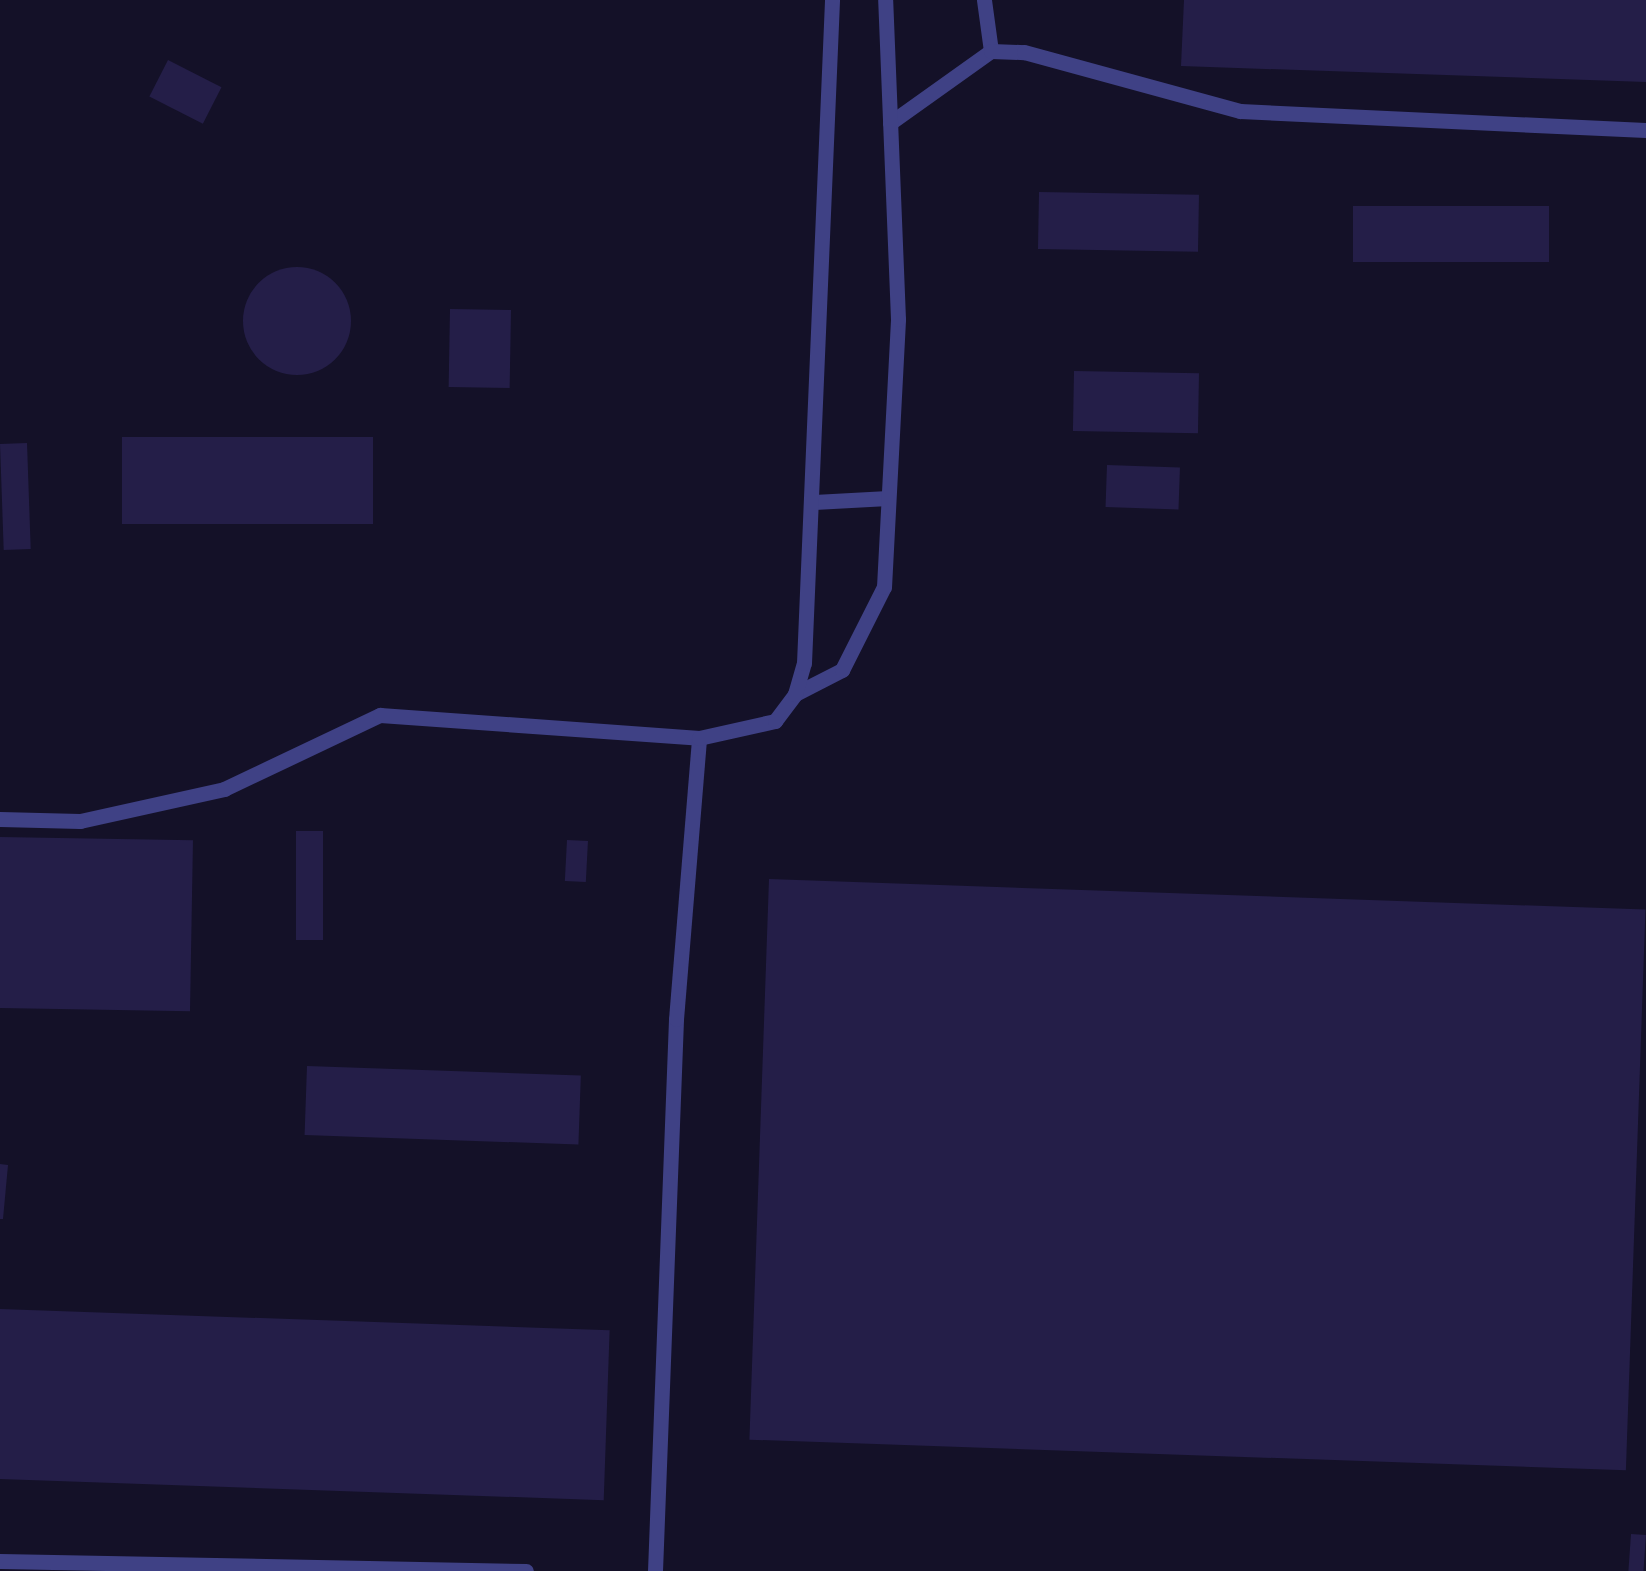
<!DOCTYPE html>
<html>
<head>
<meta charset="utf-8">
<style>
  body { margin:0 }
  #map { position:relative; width:1646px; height:1571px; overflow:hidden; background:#141128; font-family:"Roboto Condensed",sans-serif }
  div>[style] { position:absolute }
  .building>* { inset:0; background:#241e48; transform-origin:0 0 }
  .round { border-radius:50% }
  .minor>* { height:15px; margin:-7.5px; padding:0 7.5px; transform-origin:7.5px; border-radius:7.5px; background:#3f4185 }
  span { translate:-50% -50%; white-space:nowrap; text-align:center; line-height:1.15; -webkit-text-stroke:6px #141128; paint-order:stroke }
</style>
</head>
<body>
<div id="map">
  <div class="building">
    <i style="clip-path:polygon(1184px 0,1646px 0,1646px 82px,1181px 66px)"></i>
    <i style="left:168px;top:60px;width:60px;height:41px;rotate:27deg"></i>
    <i style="left:1039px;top:192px;width:160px;height:57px;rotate:1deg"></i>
    <i style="left:1353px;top:206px;width:196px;height:56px"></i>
    <i class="round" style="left:243px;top:267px;width:108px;height:108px"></i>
    <i style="left:450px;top:309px;width:61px;height:78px;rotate:1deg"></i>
    <i style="left:1074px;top:371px;width:125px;height:60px;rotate:1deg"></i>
    <i style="left:122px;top:437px;width:251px;height:87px"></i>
    <i style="left:27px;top:443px;width:106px;height:27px;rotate:88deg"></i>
    <i style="left:1107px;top:465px;width:73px;height:42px;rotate:2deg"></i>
    <i style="left:296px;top:831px;width:27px;height:109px"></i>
    <i style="left:0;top:837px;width:193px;height:171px;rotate:1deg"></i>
    <i style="left:567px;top:840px;width:21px;height:41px;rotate:3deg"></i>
    <i style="left:769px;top:879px;width:877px;height:561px;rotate:2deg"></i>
    <i style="left:307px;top:1066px;width:274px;height:69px;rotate:2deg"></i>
    <i style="clip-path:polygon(0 1164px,8px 1165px,3px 1219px,0 1219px)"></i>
    <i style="left:0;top:1309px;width:610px;height:170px;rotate:2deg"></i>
    <i style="left:1631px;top:1534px;width:15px;height:37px;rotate:4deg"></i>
  </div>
  <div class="minor">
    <i style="left:984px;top:0;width:51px;rotate:82.2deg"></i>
    <i style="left:890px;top:123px;width:124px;rotate:-35.5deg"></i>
    <i style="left:991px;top:51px;width:33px;rotate:2deg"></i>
    <i style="left:1024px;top:52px;width:224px;rotate:15.3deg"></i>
    <i style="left:1240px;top:111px;width:406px;rotate:2.7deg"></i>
    <i style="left:814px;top:502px;width:74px;rotate:-3.1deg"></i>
    <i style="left:795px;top:694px;width:53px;rotate:-27.1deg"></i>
    <i style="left:842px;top:670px;width:93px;rotate:-63.2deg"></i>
    <i style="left:884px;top:587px;width:268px;rotate:-87deg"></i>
    <i style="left:898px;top:319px;width:319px;rotate:-92.3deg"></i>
    <i style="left:0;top:819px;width:80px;rotate:1.4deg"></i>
    <i style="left:80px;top:821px;width:148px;rotate:-12.5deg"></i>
    <i style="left:224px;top:789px;width:173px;rotate:-25.4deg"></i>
    <i style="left:380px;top:715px;width:320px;rotate:4.1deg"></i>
    <i style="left:0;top:1561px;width:526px;rotate:1.09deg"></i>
    <i style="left:655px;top:1571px;width:552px;rotate:-87.82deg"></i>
    <i style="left:676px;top:1019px;width:282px;rotate:-85.3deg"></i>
    <i style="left:699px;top:738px;width:78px;rotate:-12.6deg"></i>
    <i style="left:775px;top:721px;width:34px;rotate:-53deg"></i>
    <i style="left:795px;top:694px;width:32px;rotate:-74deg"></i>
    <i style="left:804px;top:663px;width:664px;rotate:-87.58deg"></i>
  </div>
</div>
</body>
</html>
